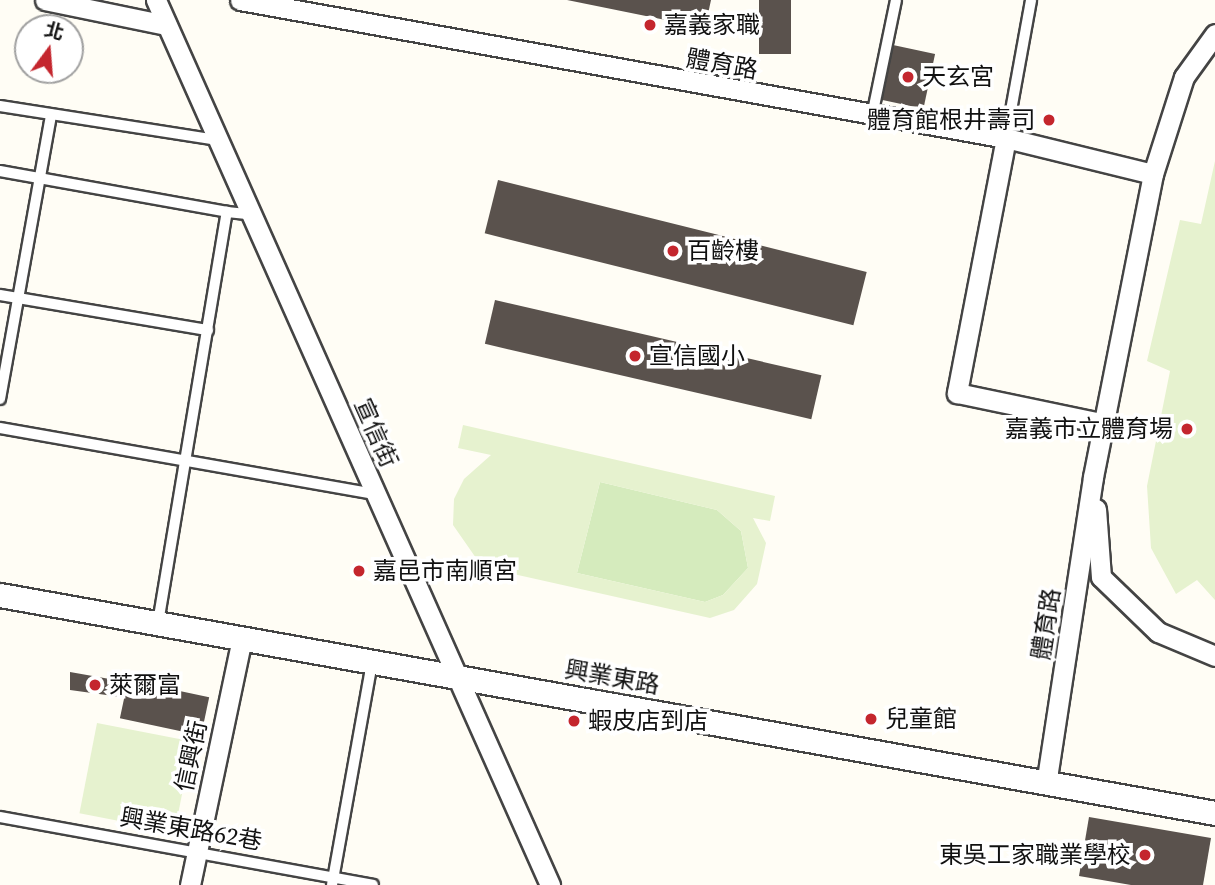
<!DOCTYPE html>
<html>
<head>
<meta charset="utf-8">
<style>
  body { margin:0 }
  #map { position:relative; width:1215px; height:885px; overflow:hidden; background:#fffdf5; font-family:"Source Serif 4","Noto Sans TC",serif }
  div>[style] { position:absolute }
  .green>* { inset:0; background:#d5ebbd }
  .pitch>* { inset:0; background:#e6f2cf; transform-origin:0 0 }
  .building>* { inset:0; background:#5a524d; transform-origin:0 0 }
  .roads { filter:drop-shadow(2px 0 #444) drop-shadow(-2px 0 #444) drop-shadow(0 2px #444) drop-shadow(0 -2px #444) }
  .service>* { height:10px; margin:-5px; padding:0 5px; transform-origin:5px; border-radius:5px; background:#fff }
  .minor>* { height:19px; margin:-9.5px; padding:0 9.5px; transform-origin:9.5px; border-radius:9.5px; background:#fff }
  .tertiary>* { height:23px; margin:-11.5px; padding:0 11.5px; transform-origin:11.5px; border-radius:11.5px; background:#fff }
  .dots>* { width:19px; height:19px; translate:-50% -50%; box-sizing:border-box; border:4px solid #fff; border-radius:50% }
  span { translate:-50% -50%; white-space:nowrap; text-align:center; line-height:1.15; -webkit-text-stroke:7px #fff; paint-order:stroke }
  .poi-label { font-size:24px; color:#111 }
  .left { translate:0 -50%; text-align:left }
  .right { translate:-100% -50%; text-align:right }
  .street-label { font-size:24px; color:#111 }
  .north { position:absolute; left:14px; top:14px; width:70px; height:70px; box-sizing:border-box; background:#fff; border:2px solid #a0a0a0; border-radius:50%; rotate:16deg; font-size:19px; font-weight:700; line-height:28px; text-align:center; color:#111 }
  .north::after { content:''; display:block; margin:auto; width:24px; height:32px; background:#c4262e; clip-path:polygon(50% 0,100% 100%,50% 72%,0 100%) }
</style>
</head>
<body>
<div id="map">
  <div class="green">
    <i style="clip-path:polygon(600px 482px,717px 510px,741px 531px,748px 568px,723px 595px,705px 602px,577px 573px)"></i>
  </div>
  <div class="pitch">
    <i style="clip-path:polygon(1215px 161px,1215px 600px,1197px 580px,1176px 594px,1151px 548px,1147px 486px,1170px 371px,1147px 361px,1180px 220px,1201px 224px)"></i>
    <i style="clip-path:polygon(evenodd,463px 425px,775px 496px,770px 521px,753px 518px,766px 543px,757px 584px,734px 610px,710px 618px,509px 573px,476px 558px,453px 525px,454px 499px,464px 479px,491px 455px,458px 448px,463px 425px,600px 482px,717px 510px,741px 531px,748px 568px,723px 595px,705px 602px,577px 573px,600px 482px)"></i>
    <i style="left:97px;top:723px;width:97px;height:92px;rotate:11deg"></i>
  </div>
  <div class="building">
    <i style="clip-path:polygon(567px 0,711px 0,705px 28px)"></i>
    <i style="left:759px;top:0;width:32px;height:54px"></i>
    <i style="left:893px;top:45px;width:43px;height:56px;rotate:12deg"></i>
    <i style="left:498px;top:180px;width:380px;height:55px;rotate:14deg"></i>
    <i style="left:495px;top:300px;width:335px;height:45px;rotate:13deg"></i>
    <i style="clip-path:polygon(70px 672px,121px 681px,121px 697px,70px 690px)"></i>
    <i style="left:128px;top:680px;width:83px;height:39px;rotate:12deg"></i>
    <i style="clip-path:polygon(1089px 817px,1211px 838px,1203px 885px,1131px 885px,1079px 876px)"></i>
  </div>
  <div class="roads">
    <div class="service">
      <i style="left:0;top:106px;width:219px;rotate:8.9deg"></i>
      <i style="left:872px;top:116px;width:118px;rotate:-78.3deg"></i>
      <i style="left:1006px;top:138px;width:140px;rotate:-79.7deg"></i>
      <i style="left:0;top:171px;width:231px;rotate:10.2deg"></i>
      <i style="left:0;top:295px;width:211px;rotate:9.6deg"></i>
      <i style="left:0;top:399px;width:289px;rotate:-79.8deg"></i>
      <i style="left:0;top:428px;width:381px;rotate:10deg"></i>
      <i style="left:158px;top:623px;width:417px;rotate:-80.5deg"></i>
      <i style="left:227px;top:212px;width:27px;rotate:6deg"></i>
      <i style="left:0;top:817px;width:379px;rotate:10.3deg"></i>
      <i style="left:332px;top:885px;width:227px;rotate:-79.8deg"></i>
    </div>
    <div class="minor">
      <i style="left:45px;top:0;width:124px;rotate:11.7deg"></i>
      <i style="left:156px;top:0;width:969px;rotate:66deg"></i>
      <i style="left:240px;top:0;width:778px;rotate:10.21deg"></i>
      <i style="left:1006px;top:138px;width:151px;rotate:13.8deg"></i>
      <i style="left:1006px;top:138px;width:260px;rotate:100.9deg"></i>
      <i style="left:957px;top:393px;width:151px;rotate:11.8deg"></i>
      <i style="left:1096px;top:509px;width:68px;rotate:85.8deg"></i>
      <i style="left:1101px;top:577px;width:79px;rotate:44deg"></i>
      <i style="left:1158px;top:632px;width:62px;rotate:22.8deg"></i>
      <i style="left:1047px;top:778px;width:304px;rotate:-81.3deg"></i>
      <i style="left:1093px;top:477px;width:309px;rotate:-78.8deg"></i>
      <i style="left:1153px;top:174px;width:102px;rotate:-72.3deg"></i>
      <i style="left:1184px;top:77px;width:53px;rotate:-54.2deg"></i>
      <i style="left:190px;top:885px;width:252px;rotate:-78.1deg"></i>
    </div>
    <div class="tertiary">
      <i style="left:0;top:595px;width:1234px;rotate:10.17deg"></i>
    </div>
  </div>
  <div class="dots">
    <i style="left:650px;top:25px;background:#c4262e"></i>
    <i style="left:908px;top:77px;background:#c4262e"></i>
    <i style="left:1049px;top:120px;background:#c4262e"></i>
    <i style="left:673px;top:251px;background:#c4262e"></i>
    <i style="left:635px;top:356px;background:#c4262e"></i>
    <i style="left:1187px;top:429px;background:#c4262e"></i>
    <i style="left:359px;top:571px;background:#c4262e"></i>
    <i style="left:95px;top:685px;background:#c4262e"></i>
    <i style="left:871px;top:719px;background:#c4262e"></i>
    <i style="left:574px;top:721px;background:#c4262e"></i>
    <i style="left:1145px;top:855px;background:#c4262e"></i>
  </div>
  <div class="poi-label">
    <span class="left" style="left:664px;top:25px">嘉義家職</span>
    <span class="left" style="left:922px;top:77px">天玄宮</span>
    <span class="right" style="left:1035px;top:120px">體育館根井壽司</span>
    <span class="left" style="left:687px;top:251px">百齡樓</span>
    <span class="left" style="left:649px;top:356px">宣信國小</span>
    <span class="right" style="left:1173px;top:429px">嘉義市立體育場</span>
    <span class="left" style="left:373px;top:571px">嘉邑市南順宮</span>
    <span class="left" style="left:109px;top:685px">萊爾富</span>
    <span class="left" style="left:885px;top:719px">兒童館</span>
    <span class="left" style="left:588px;top:721px">蝦皮店到店</span>
    <span class="right" style="left:1131px;top:855px">東吳工家職業學校</span>
  </div>
  <div class="street-label">
    <span style="left:722px;top:64px;rotate:10deg">體育路</span>
    <span style="left:376px;top:433px;rotate:66deg">宣信街</span>
    <span style="left:1046px;top:624px;rotate:-81deg">體育路</span>
    <span style="left:612px;top:677px;rotate:10deg">興業東路</span>
    <span style="left:191px;top:756px;rotate:-78deg">信興街</span>
    <span style="left:191px;top:829px;rotate:10deg">興業東路62巷</span>
  </div>
  <div class="north">北</div>
</div>
</body>
</html>
